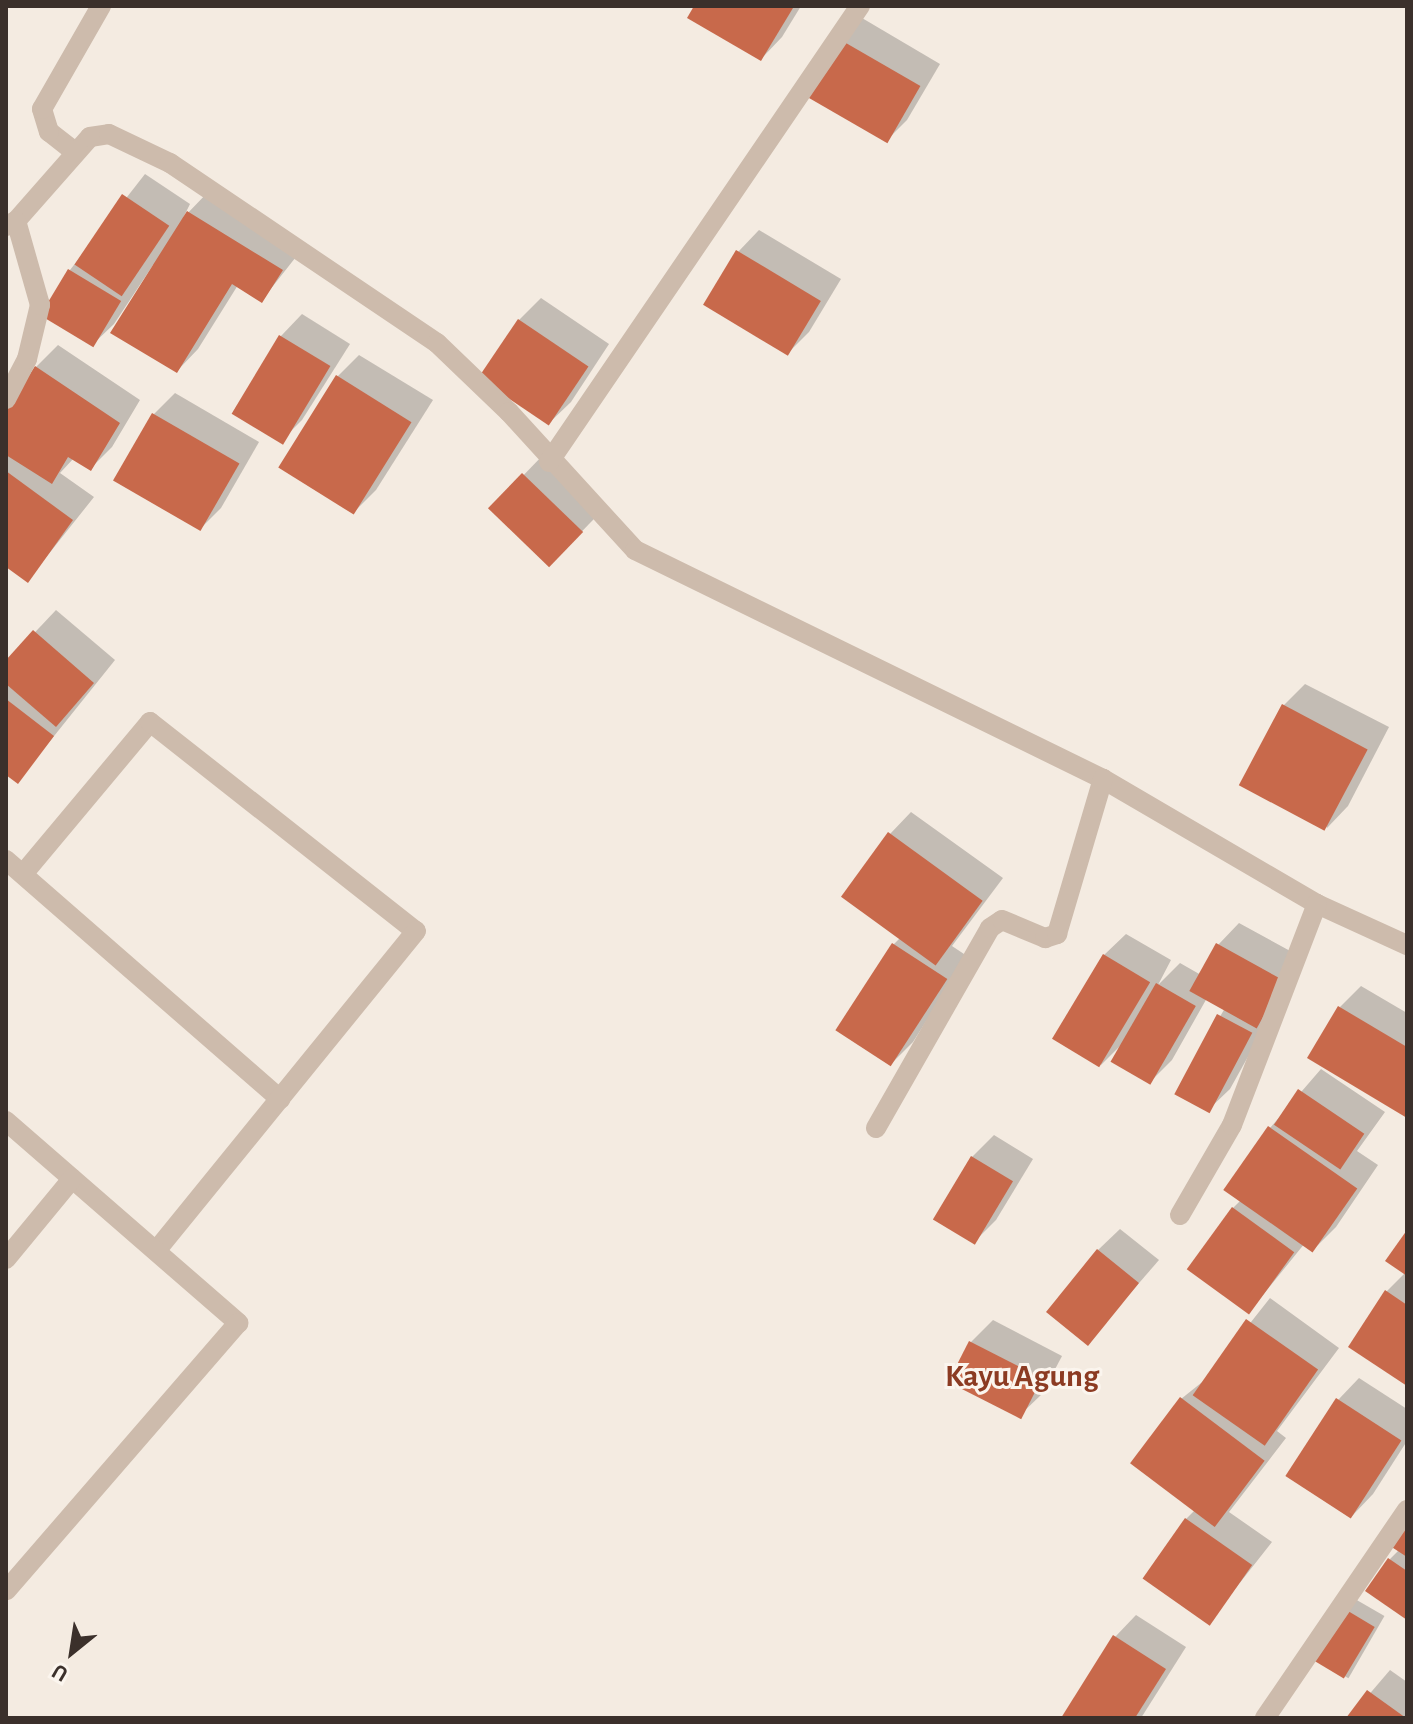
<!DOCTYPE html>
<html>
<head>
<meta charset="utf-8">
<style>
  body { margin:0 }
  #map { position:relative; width:1413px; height:1724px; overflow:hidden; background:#f4ebe1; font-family:"Alegreya Sans",sans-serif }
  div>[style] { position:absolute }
  .shadow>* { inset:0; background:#0003; transform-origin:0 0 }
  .building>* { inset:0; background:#c8694b; transform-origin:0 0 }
  .service>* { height:20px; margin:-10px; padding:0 10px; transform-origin:10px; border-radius:10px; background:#cdbbac }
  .minor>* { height:20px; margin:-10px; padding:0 10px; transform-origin:10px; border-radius:10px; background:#cdbbac }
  span { translate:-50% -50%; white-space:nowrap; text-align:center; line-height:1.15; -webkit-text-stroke:6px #fbf5ee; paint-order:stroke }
  .quarter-label { font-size:32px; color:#8c3b22; font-weight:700 }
  .frame { position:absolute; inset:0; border:8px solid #3b302b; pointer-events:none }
  .north { position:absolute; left:32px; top:1612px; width:80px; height:80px; -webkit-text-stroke:6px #fbf5ee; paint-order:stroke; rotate:210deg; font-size:22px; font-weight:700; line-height:32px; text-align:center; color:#3b302b }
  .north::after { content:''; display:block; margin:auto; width:28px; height:36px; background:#3b302b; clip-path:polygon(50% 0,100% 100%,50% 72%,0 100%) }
</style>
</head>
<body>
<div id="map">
  <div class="shadow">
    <i style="clip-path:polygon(696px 6px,801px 6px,782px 37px,761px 59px)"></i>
    <i style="clip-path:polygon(862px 18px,940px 64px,907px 120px,885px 142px,841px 40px)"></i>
    <i style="clip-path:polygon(145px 174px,190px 204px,183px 218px,210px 190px,303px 248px,262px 300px,238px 285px,198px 349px,177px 371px,153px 265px,114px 324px,92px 345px,70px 270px)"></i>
    <i style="clip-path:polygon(759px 230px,841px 279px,809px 332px,787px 354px,738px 252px)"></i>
    <i style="clip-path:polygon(541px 298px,609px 344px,571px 402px,549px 423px,519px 320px)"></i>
    <i style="clip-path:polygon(302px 314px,350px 344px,302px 420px,280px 442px,233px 412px,281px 336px)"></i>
    <i style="clip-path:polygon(58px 345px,140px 400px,112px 447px,91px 468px,74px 458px,60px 473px,94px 497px,28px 580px,6px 564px,6px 416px,36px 367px)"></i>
    <i style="clip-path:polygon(359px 355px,433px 400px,376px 490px,354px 512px,338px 376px)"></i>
    <i style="clip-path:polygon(175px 393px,259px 442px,221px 508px,200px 529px,154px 414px)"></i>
    <i style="left:545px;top:453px;width:81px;height:78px;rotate:44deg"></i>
    <i style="clip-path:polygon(56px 610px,115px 660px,18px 781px,6px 772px,6px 663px)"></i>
    <i style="clip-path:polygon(1305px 684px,1389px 727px,1348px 806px,1327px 828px,1283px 706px)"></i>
    <i style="clip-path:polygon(911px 812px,1003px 878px,952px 946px,967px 956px,913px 1042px,891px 1064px,894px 944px,900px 938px,890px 834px)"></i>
    <i style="clip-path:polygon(1239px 923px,1303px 958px,1230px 1089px,1208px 1110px,1176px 1093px,1225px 1008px,1207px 998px,1172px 1060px,1150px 1082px,1123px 1043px,1101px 1065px,1104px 955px,1126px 934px,1171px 960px,1158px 985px,1180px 963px,1201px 975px,1218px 945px)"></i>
    <i style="clip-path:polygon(1361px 986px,1407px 1013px,1407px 1116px,1340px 1007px)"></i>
    <i style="clip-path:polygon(1321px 1069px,1385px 1112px,1357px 1151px,1378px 1165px,1336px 1227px,1314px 1249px,1305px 1243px,1250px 1311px,1233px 1208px,1241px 1200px,1270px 1128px)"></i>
    <i style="clip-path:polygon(994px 1135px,1033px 1159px,996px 1220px,974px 1242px,972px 1157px)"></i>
    <i style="clip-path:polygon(1120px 1229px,1159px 1260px,1088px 1342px,1098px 1250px)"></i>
    <i style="clip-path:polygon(1407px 1234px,1407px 1383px,1386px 1292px,1405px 1273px)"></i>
    <i style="clip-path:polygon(1270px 1298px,1339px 1348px,1277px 1431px,1286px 1438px,1229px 1512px,1272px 1542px,1209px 1622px,1186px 1519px,1196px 1509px,1181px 1399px,1206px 1379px)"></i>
    <i style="clip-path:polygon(993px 1320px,1062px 1356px,1042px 1394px,1020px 1415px,951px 1381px,971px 1342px)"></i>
    <i style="clip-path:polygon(1359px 1378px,1407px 1409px,1407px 1441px,1373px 1494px,1352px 1516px,1338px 1400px)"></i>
    <i style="clip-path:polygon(1407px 1519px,1407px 1617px,1390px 1559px,1399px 1550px)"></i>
    <i style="left:1355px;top:1599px;width:34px;height:72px;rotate:30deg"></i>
    <i style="clip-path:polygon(1136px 1615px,1186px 1647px,1141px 1718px,1063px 1718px,1115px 1637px)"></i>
    <i style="clip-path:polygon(1390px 1670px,1407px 1682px,1407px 1718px,1349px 1718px)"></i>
  </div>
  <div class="building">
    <i style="clip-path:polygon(694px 6px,789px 6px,793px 8px,761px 61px,687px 18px)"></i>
    <i style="left:839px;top:39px;width:94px;height:66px;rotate:30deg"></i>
    <i style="left:122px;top:194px;width:57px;height:85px;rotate:34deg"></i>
    <i style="clip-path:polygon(187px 211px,283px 270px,262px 303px,232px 284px,177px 373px,110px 333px)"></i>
    <i style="left:736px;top:250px;width:99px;height:64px;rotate:31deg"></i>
    <i style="left:68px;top:269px;width:62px;height:54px;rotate:31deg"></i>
    <i style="left:518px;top:319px;width:85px;height:71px;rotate:34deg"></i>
    <i style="left:279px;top:335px;width:60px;height:92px;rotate:31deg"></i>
    <i style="clip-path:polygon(35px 366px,120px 423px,91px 471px,68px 457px,52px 484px,6px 455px,6px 412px)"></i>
    <i style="left:336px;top:375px;width:89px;height:109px;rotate:32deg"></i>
    <i style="left:152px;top:413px;width:101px;height:78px;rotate:30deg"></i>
    <i style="clip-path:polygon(6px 471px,73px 520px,28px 583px,6px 567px)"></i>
    <i style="left:522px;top:473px;width:85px;height:49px;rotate:44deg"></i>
    <i style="clip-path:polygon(33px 630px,94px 683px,56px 727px,6px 684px,6px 660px)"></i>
    <i style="clip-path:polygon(6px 699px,54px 736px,18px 784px,6px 775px)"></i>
    <i style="left:1282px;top:704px;width:97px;height:92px;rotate:28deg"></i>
    <i style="left:888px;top:832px;width:117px;height:80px;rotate:36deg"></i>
    <i style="left:892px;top:943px;width:66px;height:104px;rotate:33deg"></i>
    <i style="left:1216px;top:943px;width:77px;height:55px;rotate:29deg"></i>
    <i style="left:1103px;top:954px;width:55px;height:99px;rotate:31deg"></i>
    <i style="left:1156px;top:983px;width:46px;height:91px;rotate:30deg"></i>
    <i style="clip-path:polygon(1338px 1006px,1407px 1047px,1407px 1118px,1307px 1058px)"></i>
    <i style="left:1217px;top:1014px;width:40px;height:91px;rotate:28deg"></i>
    <i style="left:1298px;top:1089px;width:80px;height:43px;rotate:34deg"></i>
    <i style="left:1268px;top:1126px;width:109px;height:78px;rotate:35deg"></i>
    <i style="left:971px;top:1156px;width:49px;height:74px;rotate:31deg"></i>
    <i style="left:1232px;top:1207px;width:77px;height:77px;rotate:36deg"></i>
    <i style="clip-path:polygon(1407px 1230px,1407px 1276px,1385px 1261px)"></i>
    <i style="left:1097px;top:1249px;width:54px;height:81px;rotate:39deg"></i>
    <i style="clip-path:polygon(1385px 1290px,1407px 1305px,1407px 1386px,1348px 1347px)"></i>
    <i style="left:1246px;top:1319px;width:88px;height:93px;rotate:35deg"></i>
    <i style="left:969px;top:1341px;width:82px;height:46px;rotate:27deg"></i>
    <i style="left:1180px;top:1397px;width:106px;height:83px;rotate:37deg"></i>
    <i style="left:1336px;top:1398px;width:78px;height:93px;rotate:33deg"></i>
    <i style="clip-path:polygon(1407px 1515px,1407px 1557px,1387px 1544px)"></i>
    <i style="left:1185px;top:1518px;width:82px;height:74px;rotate:35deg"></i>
    <i style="clip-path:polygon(1388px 1558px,1407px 1571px,1407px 1620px,1365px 1591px)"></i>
    <i style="left:1343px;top:1608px;width:37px;height:60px;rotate:31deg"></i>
    <i style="clip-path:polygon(1113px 1635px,1166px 1669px,1135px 1718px,1061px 1718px)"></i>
    <i style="clip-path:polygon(1367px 1690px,1406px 1718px,1346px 1718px)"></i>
  </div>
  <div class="service">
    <i style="left:75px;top:152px;width:33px;rotate:-142deg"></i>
    <i style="left:49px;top:132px;width:24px;rotate:-107deg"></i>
    <i style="left:42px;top:109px;width:119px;rotate:-60.2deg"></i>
  </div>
  <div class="minor">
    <i style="left:6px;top:226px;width:11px;rotate:-27deg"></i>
    <i style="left:16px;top:221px;width:112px;rotate:-48.6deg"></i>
    <i style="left:90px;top:137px;width:19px;rotate:-9deg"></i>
    <i style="left:109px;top:134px;width:68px;rotate:25.4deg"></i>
    <i style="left:170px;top:163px;width:322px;rotate:34deg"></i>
    <i style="left:437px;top:343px;width:100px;rotate:43.8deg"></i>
    <i style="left:509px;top:412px;width:187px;rotate:47.6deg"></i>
    <i style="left:635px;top:550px;width:521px;rotate:26.07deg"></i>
    <i style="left:1103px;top:779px;width:248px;rotate:30.3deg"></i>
    <i style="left:1317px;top:904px;width:99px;rotate:24.5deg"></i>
    <i style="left:6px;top:399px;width:45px;rotate:-62.3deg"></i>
    <i style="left:27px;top:359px;width:56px;rotate:-76.5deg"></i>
    <i style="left:40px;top:305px;width:87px;rotate:-105.9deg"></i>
    <i style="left:549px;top:462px;width:552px;rotate:-55.71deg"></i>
    <i style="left:6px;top:860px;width:364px;rotate:41.1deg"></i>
    <i style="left:23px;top:874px;width:198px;rotate:-50.1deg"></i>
    <i style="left:150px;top:722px;width:338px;rotate:38.2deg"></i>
    <i style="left:416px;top:931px;width:412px;rotate:129.1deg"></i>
    <i style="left:6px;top:1121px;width:308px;rotate:41deg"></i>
    <i style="left:238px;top:1323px;width:354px;rotate:130.9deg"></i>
    <i style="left:876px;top:1128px;width:230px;rotate:-60.3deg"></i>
    <i style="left:990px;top:928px;width:14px;rotate:-34deg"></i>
    <i style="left:1002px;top:920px;width:47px;rotate:22.7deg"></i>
    <i style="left:1045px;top:938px;width:13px;rotate:-18deg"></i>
    <i style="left:1057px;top:934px;width:162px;rotate:-73.5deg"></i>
    <i style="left:1180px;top:1215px;width:104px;rotate:-60deg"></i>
    <i style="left:1232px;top:1125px;width:237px;rotate:-69deg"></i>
    <i style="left:6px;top:1259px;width:104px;rotate:-50.5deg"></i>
    <i style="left:1265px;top:1718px;width:252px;rotate:-55.7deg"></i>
  </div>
  <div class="quarter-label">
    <span style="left:1022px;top:1376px">Kayu Agung</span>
  </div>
  <div class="frame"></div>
  <div class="north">U</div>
</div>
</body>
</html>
